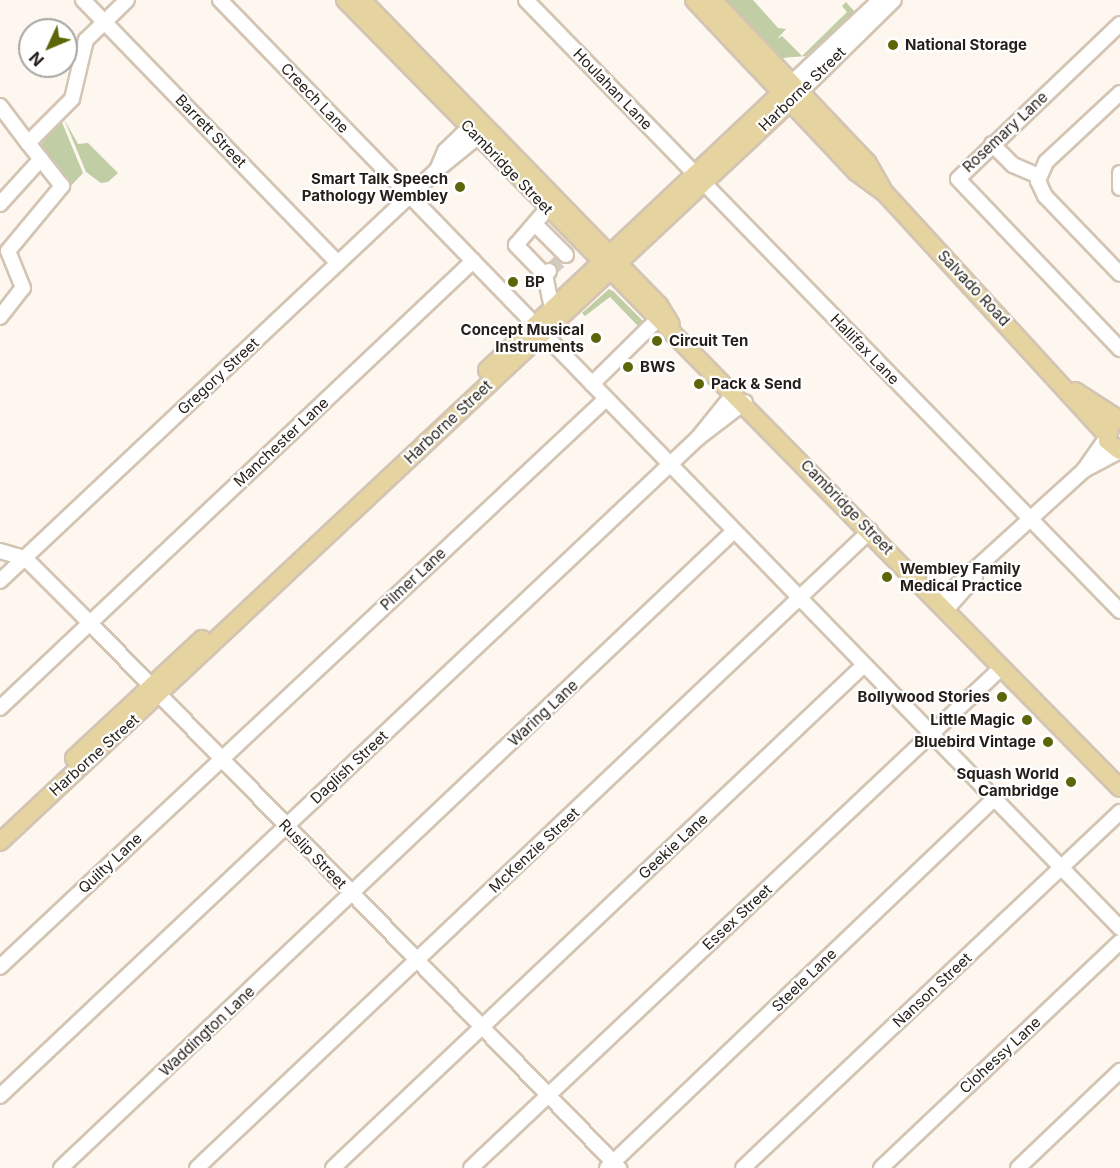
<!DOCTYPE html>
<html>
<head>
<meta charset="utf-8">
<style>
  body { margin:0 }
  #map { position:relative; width:1120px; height:1168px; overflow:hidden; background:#fdf7f0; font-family:Inter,sans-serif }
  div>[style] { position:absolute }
  .green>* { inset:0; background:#c0cda5 }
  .minor-tunnel>* { height:14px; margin-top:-7px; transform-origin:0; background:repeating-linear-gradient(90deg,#d2ccc5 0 14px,transparent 0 21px) }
  .roads { filter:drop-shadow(2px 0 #d3c4b3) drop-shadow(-2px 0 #d3c4b3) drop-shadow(0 2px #d3c4b3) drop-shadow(0 -2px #d3c4b3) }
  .minor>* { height:14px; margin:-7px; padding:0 7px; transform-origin:7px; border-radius:7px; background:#fff }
  .major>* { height:16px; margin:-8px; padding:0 8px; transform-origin:8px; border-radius:8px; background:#e6d4a0 }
  .dots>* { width:16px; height:16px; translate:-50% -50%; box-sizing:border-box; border:3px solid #fff; border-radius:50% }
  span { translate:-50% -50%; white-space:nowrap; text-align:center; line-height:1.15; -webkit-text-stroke:4.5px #fff; paint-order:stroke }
  .poi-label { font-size:15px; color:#241f18; font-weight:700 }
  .left { translate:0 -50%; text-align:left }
  .right { translate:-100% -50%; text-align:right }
  .street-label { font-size:15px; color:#241f18 }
  .north { position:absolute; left:18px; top:18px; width:60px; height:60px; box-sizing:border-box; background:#fff; border:2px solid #a7a5a3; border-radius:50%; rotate:226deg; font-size:16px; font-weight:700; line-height:24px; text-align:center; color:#241f18 }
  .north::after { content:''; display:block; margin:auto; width:21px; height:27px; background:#5c6608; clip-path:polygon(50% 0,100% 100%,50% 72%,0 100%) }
</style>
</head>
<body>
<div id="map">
  <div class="green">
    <i style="clip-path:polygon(726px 0,753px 0,778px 28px,786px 29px,777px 39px,782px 36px,802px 56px,847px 12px,842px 6px,846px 2px,855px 12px,806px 56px,782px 58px)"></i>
    <i style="clip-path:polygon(64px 119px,78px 144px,88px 143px,118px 173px,108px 182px,101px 183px,86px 172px)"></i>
    <i style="clip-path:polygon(61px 120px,83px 173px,66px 191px,64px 177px,39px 147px)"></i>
    <i style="clip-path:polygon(609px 289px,613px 291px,643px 321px,638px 326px,610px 297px,585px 316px,582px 313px)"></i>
  </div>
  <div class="minor-tunnel">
    <i style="left:549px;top:271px;width:15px;rotate:-42deg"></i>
  </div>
  <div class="roads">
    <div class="minor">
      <i style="left:83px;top:0;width:366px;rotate:45.9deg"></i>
      <i style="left:220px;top:0;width:1293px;rotate:45.88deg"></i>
      <i style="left:526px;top:0;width:852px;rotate:45.81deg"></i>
      <i style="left:1120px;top:24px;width:224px;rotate:136.3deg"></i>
      <i style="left:958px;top:179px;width:235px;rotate:46.4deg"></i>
      <i style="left:785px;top:89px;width:130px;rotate:-43.1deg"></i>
      <i style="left:1120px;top:93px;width:101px;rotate:137deg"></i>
      <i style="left:1046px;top:162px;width:21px;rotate:113deg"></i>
      <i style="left:1038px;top:181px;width:17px;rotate:65deg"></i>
      <i style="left:1045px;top:196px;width:108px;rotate:46.1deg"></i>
      <i style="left:793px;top:99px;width:141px;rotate:-44.4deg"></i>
      <i style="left:0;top:106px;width:46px;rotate:52.9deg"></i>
      <i style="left:28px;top:143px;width:62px;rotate:-45deg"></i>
      <i style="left:72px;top:99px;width:61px;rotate:-76.7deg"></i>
      <i style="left:86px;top:40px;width:57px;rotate:-44.3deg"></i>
      <i style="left:992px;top:144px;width:30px;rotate:45deg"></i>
      <i style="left:1013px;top:165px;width:28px;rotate:23deg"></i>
      <i style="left:437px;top:170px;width:21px;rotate:-67deg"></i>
      <i style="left:445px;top:151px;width:43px;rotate:-44.1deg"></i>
      <i style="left:1120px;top:173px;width:15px;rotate:90deg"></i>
      <i style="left:0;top:204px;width:61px;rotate:-47.7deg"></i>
      <i style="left:537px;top:226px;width:41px;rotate:45deg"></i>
      <i style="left:549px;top:271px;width:6px;rotate:135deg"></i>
      <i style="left:545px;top:275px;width:35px;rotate:78deg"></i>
      <i style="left:545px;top:275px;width:42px;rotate:-134deg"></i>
      <i style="left:516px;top:245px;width:48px;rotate:-49.3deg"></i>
      <i style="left:0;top:317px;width:37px;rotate:-52deg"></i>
      <i style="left:23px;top:288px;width:40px;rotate:-112deg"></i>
      <i style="left:8px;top:251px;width:85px;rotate:-50.3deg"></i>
      <i style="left:62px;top:186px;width:55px;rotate:-128.3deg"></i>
      <i style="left:592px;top:384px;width:93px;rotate:-44.6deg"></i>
      <i style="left:698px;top:438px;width:59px;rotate:-51.2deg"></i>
      <i style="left:1084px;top:470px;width:40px;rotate:-28deg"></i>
      <i style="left:0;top:551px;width:26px;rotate:16deg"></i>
      <i style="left:25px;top:558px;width:92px;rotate:45deg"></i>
      <i style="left:90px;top:623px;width:760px;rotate:45.85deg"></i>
      <i style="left:0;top:581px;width:600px;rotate:-43.24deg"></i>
      <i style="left:437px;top:170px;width:63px;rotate:-39.2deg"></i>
      <i style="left:939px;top:602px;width:196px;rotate:-42.3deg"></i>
      <i style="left:1084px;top:470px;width:39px;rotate:-55deg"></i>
      <i style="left:946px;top:610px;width:44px;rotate:-48.7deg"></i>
      <i style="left:0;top:708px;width:651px;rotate:-43.38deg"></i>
      <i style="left:0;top:967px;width:831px;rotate:-43.15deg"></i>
      <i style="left:0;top:1096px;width:959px;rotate:-43.31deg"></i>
      <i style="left:698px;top:438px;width:59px;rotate:-37.5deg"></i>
      <i style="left:61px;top:1168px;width:927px;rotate:-43.43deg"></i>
      <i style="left:197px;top:1168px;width:927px;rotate:-43.43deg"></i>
      <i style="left:333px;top:1168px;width:731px;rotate:-43.45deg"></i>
      <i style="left:471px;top:1168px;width:730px;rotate:-43.33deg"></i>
      <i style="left:607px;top:1168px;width:535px;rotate:-43.64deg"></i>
      <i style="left:743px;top:1168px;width:519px;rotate:-43.36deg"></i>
      <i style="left:881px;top:1168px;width:329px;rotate:-43.4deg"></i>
      <i style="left:1018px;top:1168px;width:141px;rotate:-43.6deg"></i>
    </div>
    <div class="major">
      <i style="left:345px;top:0;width:1105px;rotate:45.48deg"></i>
      <i style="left:362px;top:0;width:426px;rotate:45.8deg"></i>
      <i style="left:659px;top:305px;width:23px;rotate:59deg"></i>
      <i style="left:694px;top:0;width:236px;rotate:46.7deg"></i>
      <i style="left:856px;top:172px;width:34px;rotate:36deg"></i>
      <i style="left:884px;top:192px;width:328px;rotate:47.5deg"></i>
      <i style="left:713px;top:0;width:224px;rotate:46.5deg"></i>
      <i style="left:867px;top:162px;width:30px;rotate:60deg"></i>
      <i style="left:487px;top:370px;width:404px;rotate:-43.3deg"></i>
      <i style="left:1075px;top:391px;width:54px;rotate:32.8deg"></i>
      <i style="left:1111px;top:425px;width:16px;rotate:104deg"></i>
      <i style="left:1107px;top:441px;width:16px;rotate:38deg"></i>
      <i style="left:74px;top:758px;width:175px;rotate:-42.9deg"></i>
      <i style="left:0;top:842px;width:1082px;rotate:-43.13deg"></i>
    </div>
  </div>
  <div class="dots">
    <i style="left:893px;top:45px;background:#5c6608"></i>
    <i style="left:460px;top:187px;background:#5c6608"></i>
    <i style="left:513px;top:282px;background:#5c6608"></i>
    <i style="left:596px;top:338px;background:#5c6608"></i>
    <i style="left:657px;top:341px;background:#5c6608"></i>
    <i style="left:628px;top:367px;background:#5c6608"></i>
    <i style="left:699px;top:384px;background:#5c6608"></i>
    <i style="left:887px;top:577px;background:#5c6608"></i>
    <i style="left:1002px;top:697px;background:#5c6608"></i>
    <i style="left:1027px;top:720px;background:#5c6608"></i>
    <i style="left:1048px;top:742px;background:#5c6608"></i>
    <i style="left:1071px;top:782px;background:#5c6608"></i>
  </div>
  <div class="poi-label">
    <span class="left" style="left:905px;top:45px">National Storage</span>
    <span class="right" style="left:448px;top:187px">Smart Talk Speech<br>Pathology Wembley</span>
    <span class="left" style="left:525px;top:282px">BP</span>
    <span class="right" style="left:584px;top:338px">Concept Musical<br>Instruments</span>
    <span class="left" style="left:669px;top:341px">Circuit Ten</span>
    <span class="left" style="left:640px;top:367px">BWS</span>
    <span class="left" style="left:711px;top:384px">Pack &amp; Send</span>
    <span class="left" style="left:900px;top:577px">Wembley Family<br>Medical Practice</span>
    <span class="right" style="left:990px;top:697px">Bollywood Stories</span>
    <span class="right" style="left:1015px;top:720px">Little Magic</span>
    <span class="right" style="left:1036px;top:742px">Bluebird Vintage</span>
    <span class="right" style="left:1059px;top:782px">Squash World<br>Cambridge</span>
  </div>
  <div class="street-label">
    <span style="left:613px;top:89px;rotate:46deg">Houlahan Lane</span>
    <span style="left:802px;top:89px;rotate:-44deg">Harborne Street</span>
    <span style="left:315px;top:98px;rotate:46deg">Creech Lane</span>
    <span style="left:211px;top:131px;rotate:46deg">Barrett Street</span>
    <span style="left:1005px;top:132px;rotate:-43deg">Rosemary Lane</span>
    <span style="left:507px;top:167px;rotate:46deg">Cambridge Street</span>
    <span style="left:974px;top:288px;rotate:47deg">Salvado Road</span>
    <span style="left:865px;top:349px;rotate:46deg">Hallifax Lane</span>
    <span style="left:218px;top:376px;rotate:-43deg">Gregory Street</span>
    <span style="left:448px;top:422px;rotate:-43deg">Harborne Street</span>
    <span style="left:281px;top:442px;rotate:-43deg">Manchester Lane</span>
    <span style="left:847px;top:507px;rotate:46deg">Cambridge Street</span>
    <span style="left:413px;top:579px;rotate:-43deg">Pilmer Lane</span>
    <span style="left:543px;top:713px;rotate:-43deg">Waring Lane</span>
    <span style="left:94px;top:755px;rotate:-42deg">Harborne Street</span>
    <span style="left:349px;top:767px;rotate:-43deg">Daglish Street</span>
    <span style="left:673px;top:846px;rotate:-43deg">Geekie Lane</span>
    <span style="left:534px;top:850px;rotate:-43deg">McKenzie Street</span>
    <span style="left:313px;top:854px;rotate:46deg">Ruslip Street</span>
    <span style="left:110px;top:863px;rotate:-43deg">Quilty Lane</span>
    <span style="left:737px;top:917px;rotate:-43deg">Essex Street</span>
    <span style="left:804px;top:980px;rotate:-44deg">Steele Lane</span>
    <span style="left:932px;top:990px;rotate:-43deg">Nanson Street</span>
    <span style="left:207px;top:1031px;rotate:-43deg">Waddington Lane</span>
    <span style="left:1000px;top:1055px;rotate:-43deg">Clohessy Lane</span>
  </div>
  <div class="north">N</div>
</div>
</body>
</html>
